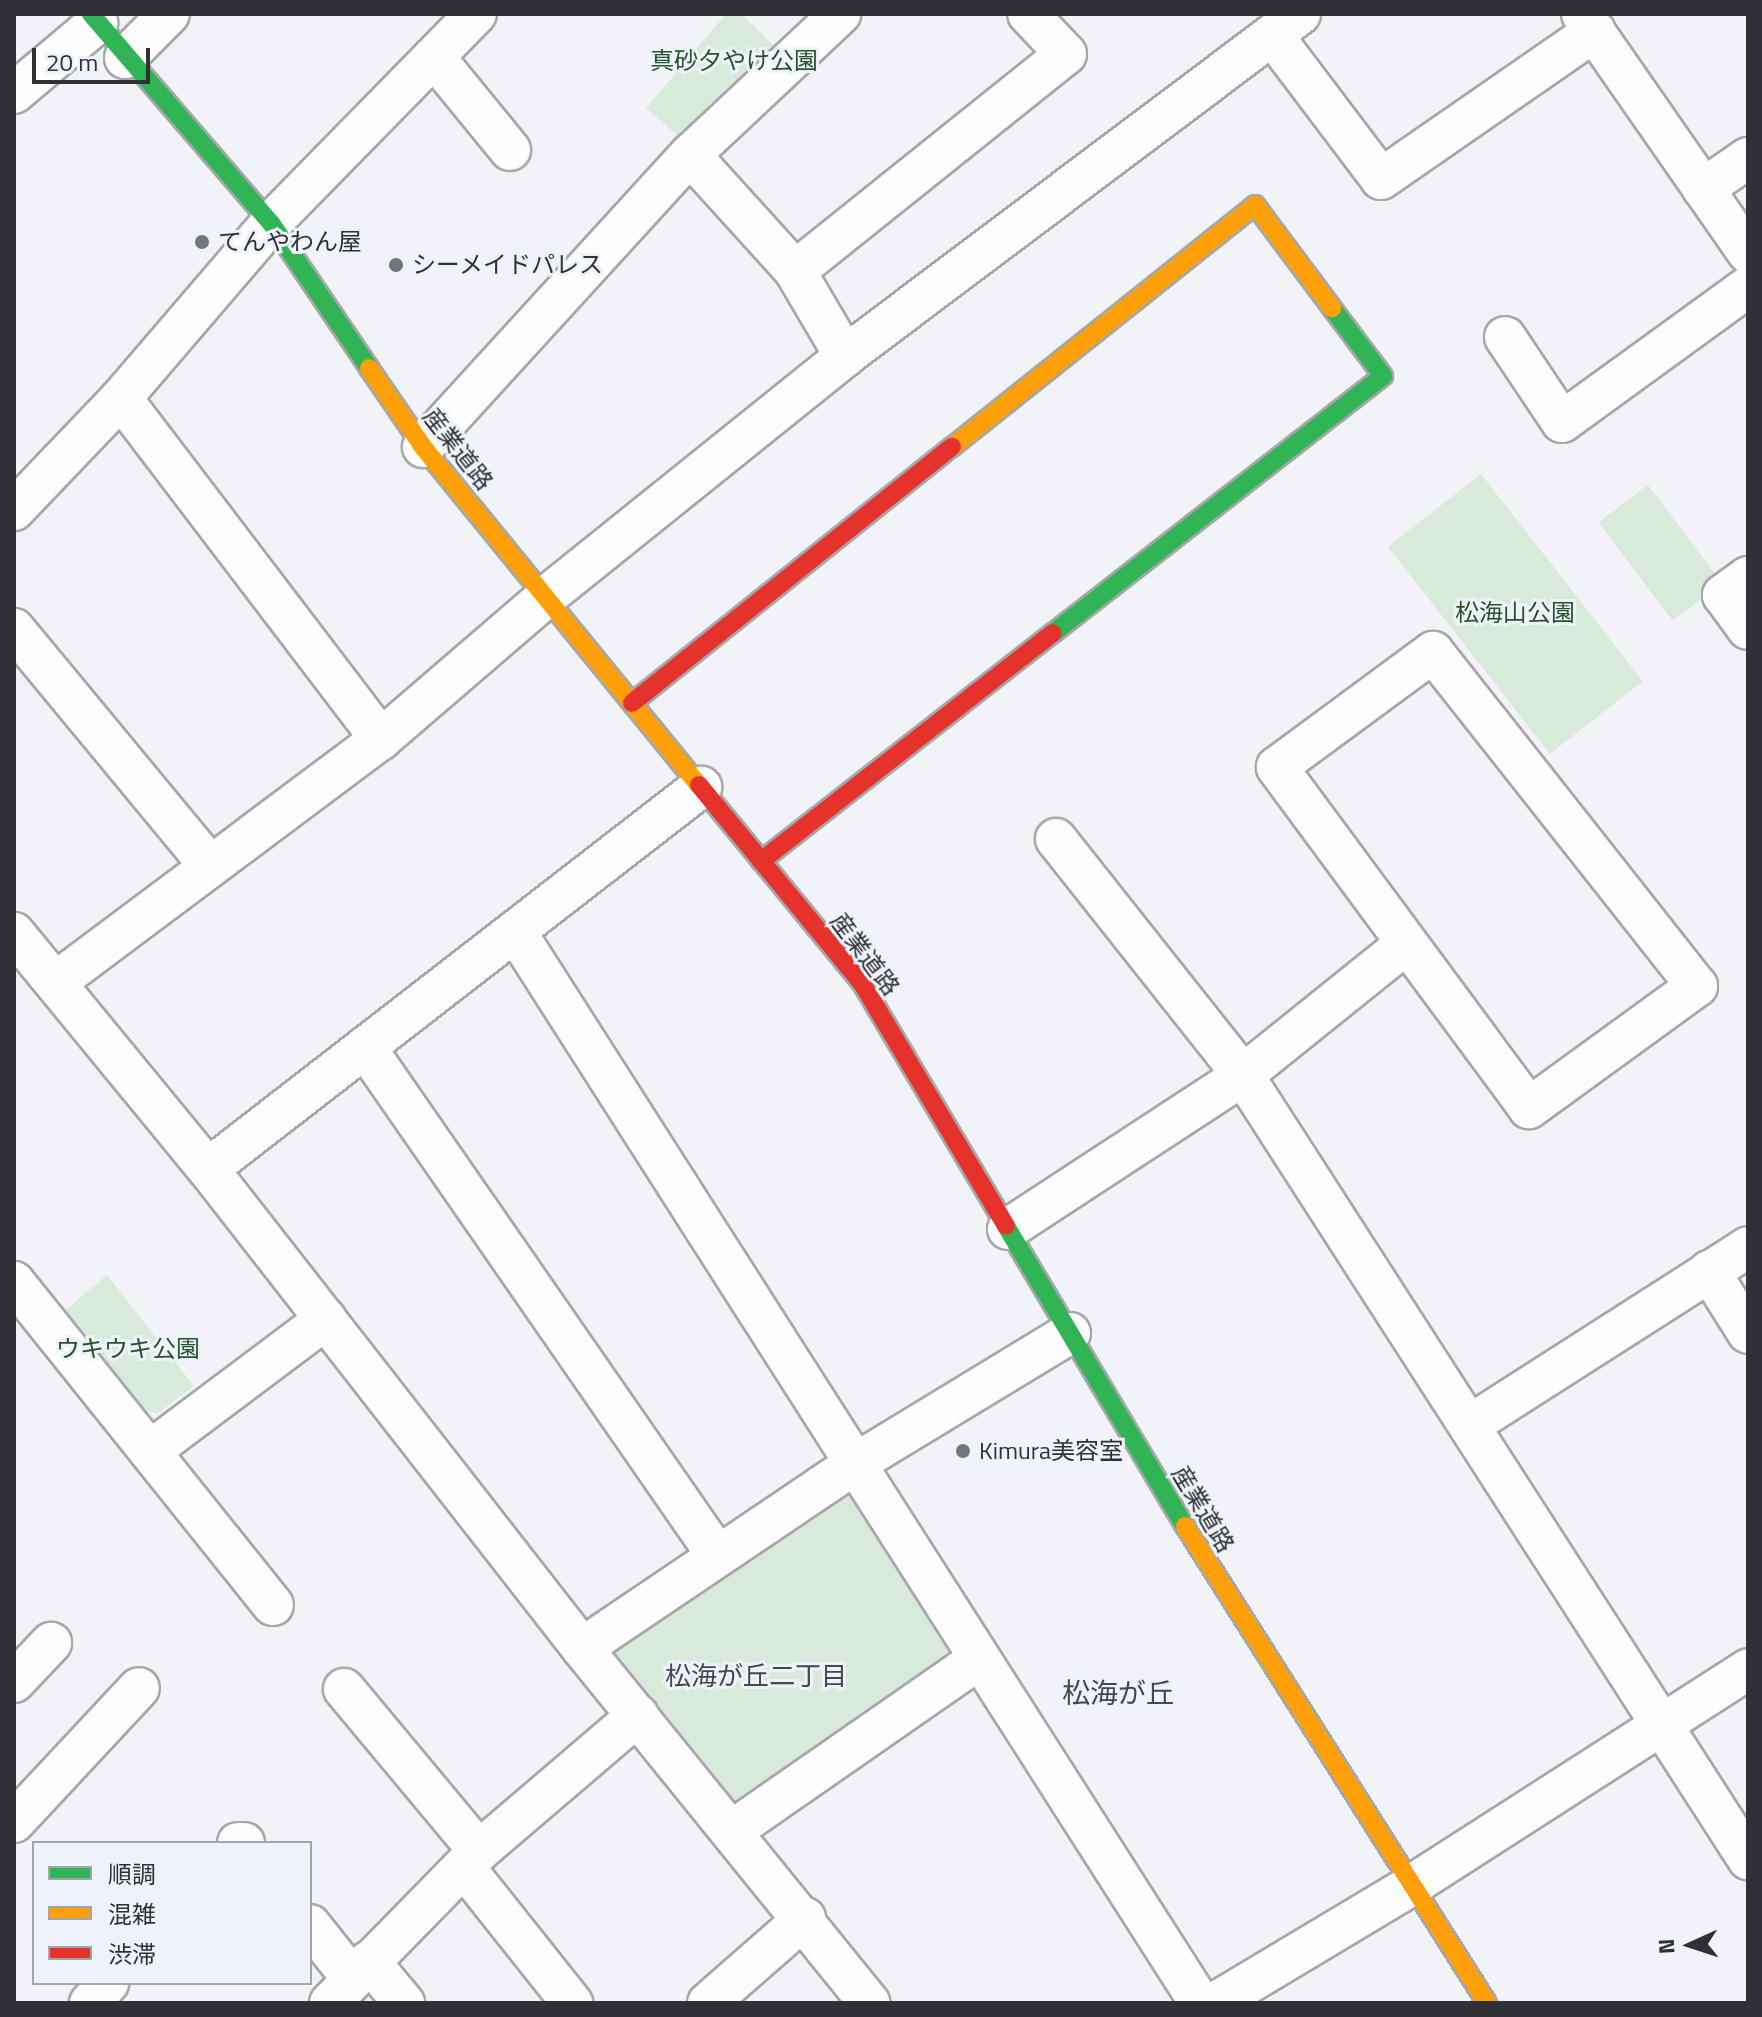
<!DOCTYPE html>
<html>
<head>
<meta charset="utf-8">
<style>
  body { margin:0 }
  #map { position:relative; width:1762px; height:2017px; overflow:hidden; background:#f1f3f7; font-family:"Titillium Web","Noto Sans JP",sans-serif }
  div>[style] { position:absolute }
  .green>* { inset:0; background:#d9eadb; transform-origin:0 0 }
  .roads { filter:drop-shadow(2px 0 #a5a7a9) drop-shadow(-2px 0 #a5a7a9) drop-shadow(0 2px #a5a7a9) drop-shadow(0 -2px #a5a7a9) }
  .street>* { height:40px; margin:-20px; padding:0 20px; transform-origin:20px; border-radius:20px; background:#fdfdfe }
  .fast>* { height:18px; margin:-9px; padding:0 9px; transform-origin:9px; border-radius:9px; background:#30b455 }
  .slow>* { height:18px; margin:-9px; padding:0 9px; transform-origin:9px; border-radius:9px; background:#ff9f0a }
  .jam>* { height:18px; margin:-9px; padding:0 9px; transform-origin:9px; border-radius:9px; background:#e5322d }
  .dots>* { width:22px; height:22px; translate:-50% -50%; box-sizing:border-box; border:4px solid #eef2fa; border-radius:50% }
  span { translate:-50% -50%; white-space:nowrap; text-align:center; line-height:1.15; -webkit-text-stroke:6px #eef2fa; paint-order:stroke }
  .park-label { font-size:24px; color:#265428 }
  .poi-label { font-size:24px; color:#303134 }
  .left { translate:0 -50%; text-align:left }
  .street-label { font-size:24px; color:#303134 }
  .neighbourhood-label { font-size:26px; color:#44474d }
  .quarter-label { font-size:28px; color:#44474d }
  .frame { position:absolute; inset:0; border:16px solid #303134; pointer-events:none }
  .legend { position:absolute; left:32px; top:1841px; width:280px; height:144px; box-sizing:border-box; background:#eef2fa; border:2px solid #a2a5ab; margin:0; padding:10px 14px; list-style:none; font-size:24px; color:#303134 }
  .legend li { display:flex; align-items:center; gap:16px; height:40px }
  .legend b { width:40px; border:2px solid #a2a5ab }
  .north { position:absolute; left:1650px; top:1905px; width:80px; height:80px; -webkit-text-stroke:6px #eef2fa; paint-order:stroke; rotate:267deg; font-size:22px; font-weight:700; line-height:32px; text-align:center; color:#303134 }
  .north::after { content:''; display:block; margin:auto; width:28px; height:36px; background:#303134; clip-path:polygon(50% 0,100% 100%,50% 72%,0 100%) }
  .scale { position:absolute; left:32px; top:48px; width:118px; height:36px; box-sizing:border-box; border:4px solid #303134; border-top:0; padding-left:10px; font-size:24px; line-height:28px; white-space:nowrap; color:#303134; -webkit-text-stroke:6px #eef2fa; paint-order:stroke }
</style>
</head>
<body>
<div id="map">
  <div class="green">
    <i style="clip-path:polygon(726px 14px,741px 14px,789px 61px,695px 151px,646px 108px)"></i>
    <i style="left:1481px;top:474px;width:263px;height:118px;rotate:52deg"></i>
    <i style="left:1648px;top:485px;width:123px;height:62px;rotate:53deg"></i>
    <i style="clip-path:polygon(107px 1275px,194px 1386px,157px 1414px,136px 1407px,63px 1312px)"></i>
    <i style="left:853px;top:1465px;width:231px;height:327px;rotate:57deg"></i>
  </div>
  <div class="roads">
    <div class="street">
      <i style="left:1582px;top:14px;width:291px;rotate:55.2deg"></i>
      <i style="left:1273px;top:36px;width:179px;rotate:52.9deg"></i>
      <i style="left:1381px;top:179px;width:260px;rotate:-34.7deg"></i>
      <i style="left:434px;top:57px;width:120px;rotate:50.7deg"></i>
      <i style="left:125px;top:58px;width:62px;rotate:-45deg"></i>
      <i style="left:14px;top:93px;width:109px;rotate:-40.1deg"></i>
      <i style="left:690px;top:155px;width:156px;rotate:47.8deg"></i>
      <i style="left:795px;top:271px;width:99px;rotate:59.5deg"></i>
      <i style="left:1703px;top:189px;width:55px;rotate:-34.6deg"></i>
      <i style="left:795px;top:271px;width:347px;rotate:-38.7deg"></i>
      <i style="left:1066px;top:54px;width:55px;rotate:-133.5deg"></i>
      <i style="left:1505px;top:337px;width:102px;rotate:56.2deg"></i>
      <i style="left:1562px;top:422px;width:230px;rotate:-36deg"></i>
      <i style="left:121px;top:398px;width:429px;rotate:52.7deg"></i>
      <i style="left:423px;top:447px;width:396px;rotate:-47.6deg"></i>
      <i style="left:690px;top:155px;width:206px;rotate:-43.2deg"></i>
      <i style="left:14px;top:510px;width:155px;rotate:-46.3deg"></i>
      <i style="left:121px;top:398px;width:230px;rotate:-49.4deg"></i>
      <i style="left:271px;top:223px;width:293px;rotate:-45.6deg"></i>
      <i style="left:1748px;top:577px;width:31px;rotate:144deg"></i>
      <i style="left:1723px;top:595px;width:42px;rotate:53.7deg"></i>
      <i style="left:14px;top:629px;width:308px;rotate:50.4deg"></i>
      <i style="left:1433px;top:652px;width:426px;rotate:51.7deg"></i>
      <i style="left:1697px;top:986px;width:208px;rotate:144deg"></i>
      <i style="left:1529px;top:1108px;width:424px;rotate:-126.5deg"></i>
      <i style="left:1277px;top:767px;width:194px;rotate:-36.4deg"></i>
      <i style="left:1056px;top:839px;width:301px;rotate:51.6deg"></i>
      <i style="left:1243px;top:1075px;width:933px;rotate:57.21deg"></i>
      <i style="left:515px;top:931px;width:1272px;rotate:57.42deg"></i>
      <i style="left:14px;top:933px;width:306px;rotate:50.6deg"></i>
      <i style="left:208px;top:1169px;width:608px;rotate:52.02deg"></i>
      <i style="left:582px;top:1648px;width:457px;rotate:51deg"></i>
      <i style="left:56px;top:982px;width:406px;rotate:-36.8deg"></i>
      <i style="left:381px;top:739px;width:219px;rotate:-40.7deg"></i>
      <i style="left:547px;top:596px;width:383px;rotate:-38.8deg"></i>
      <i style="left:845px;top:356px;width:569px;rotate:-36.93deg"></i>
      <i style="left:365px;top:1047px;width:618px;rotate:55.28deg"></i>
      <i style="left:208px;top:1169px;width:624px;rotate:-37.77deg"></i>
      <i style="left:1008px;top:1229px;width:281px;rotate:-33.2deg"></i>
      <i style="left:1243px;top:1075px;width:209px;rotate:-38.8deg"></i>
      <i style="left:1709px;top:1271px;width:73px;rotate:57.8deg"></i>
      <i style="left:14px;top:1282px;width:414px;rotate:51.3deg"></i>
      <i style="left:1470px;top:1425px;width:330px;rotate:-32.6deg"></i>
      <i style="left:150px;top:1451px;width:220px;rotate:-36.9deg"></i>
      <i style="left:582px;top:1648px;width:327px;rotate:-34deg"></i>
      <i style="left:853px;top:1465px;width:254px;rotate:-31.3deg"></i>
      <i style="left:14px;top:1682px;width:54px;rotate:-46.5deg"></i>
      <i style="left:344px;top:1689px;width:211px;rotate:50.2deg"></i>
      <i style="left:14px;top:1822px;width:183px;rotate:-47deg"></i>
      <i style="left:733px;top:1830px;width:300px;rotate:-34.8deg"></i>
      <i style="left:238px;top:1843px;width:6px"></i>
      <i style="left:464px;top:1867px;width:174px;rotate:51.5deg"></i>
      <i style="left:310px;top:1925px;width:68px;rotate:51.6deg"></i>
      <i style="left:369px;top:1961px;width:55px;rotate:50.2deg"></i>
      <i style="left:90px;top:2003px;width:27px;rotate:-48deg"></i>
      <i style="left:330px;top:2003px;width:213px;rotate:-45.6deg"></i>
      <i style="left:479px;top:1851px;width:209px;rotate:-40.5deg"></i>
      <i style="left:708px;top:2003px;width:129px;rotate:-41.2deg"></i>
      <i style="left:1215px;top:2003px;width:226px;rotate:-30.9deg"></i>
      <i style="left:1409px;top:1887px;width:403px;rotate:-32.7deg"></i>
    </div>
    <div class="fast">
      <i style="left:91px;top:14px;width:276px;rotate:49.3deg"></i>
      <i style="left:271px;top:223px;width:175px;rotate:55.9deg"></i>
      <i style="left:1053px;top:633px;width:418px;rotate:-37.9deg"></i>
      <i style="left:1383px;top:376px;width:85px;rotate:-126.9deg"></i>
      <i style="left:1006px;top:1226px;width:349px;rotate:59.2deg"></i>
    </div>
    <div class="slow">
      <i style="left:369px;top:368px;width:96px;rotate:55.6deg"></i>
      <i style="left:423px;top:447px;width:436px;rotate:50.8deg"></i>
      <i style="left:952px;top:447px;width:388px;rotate:-38.6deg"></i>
      <i style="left:1255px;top:205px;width:129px;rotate:53.2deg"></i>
      <i style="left:1185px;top:1526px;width:565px;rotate:57.66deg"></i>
    </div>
    <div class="jam">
      <i style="left:632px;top:703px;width:410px;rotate:-38.7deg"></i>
      <i style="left:699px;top:785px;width:259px;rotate:50.6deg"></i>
      <i style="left:863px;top:985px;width:280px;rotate:59.3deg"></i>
      <i style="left:761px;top:861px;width:370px;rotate:-38deg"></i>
    </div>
  </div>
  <div class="dots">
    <i style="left:202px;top:242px;background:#747578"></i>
    <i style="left:396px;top:265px;background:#747578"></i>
    <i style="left:963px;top:1451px;background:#747578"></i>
  </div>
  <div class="park-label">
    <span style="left:734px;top:61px">真砂夕やけ公園</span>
    <span style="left:1515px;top:613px">松海山公園</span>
    <span style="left:128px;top:1349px">ウキウキ公園</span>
  </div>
  <div class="poi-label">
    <span class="left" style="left:218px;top:242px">てんやわん屋</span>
    <span class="left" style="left:412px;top:265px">シーメイドパレス</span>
    <span class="left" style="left:979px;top:1451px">Kimura美容室</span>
  </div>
  <div class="street-label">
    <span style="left:458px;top:449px;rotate:52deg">産業道路</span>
    <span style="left:865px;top:954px;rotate:53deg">産業道路</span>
    <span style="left:1203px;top:1509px;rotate:59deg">産業道路</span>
  </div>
  <div class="neighbourhood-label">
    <span style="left:756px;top:1676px">松海が丘二丁目</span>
  </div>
  <div class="quarter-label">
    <span style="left:1118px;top:1693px">松海が丘</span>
  </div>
  <div class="frame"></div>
  <ul class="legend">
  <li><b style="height:10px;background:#30b455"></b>順調</li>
  <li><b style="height:10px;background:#ff9f0a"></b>混雑</li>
  <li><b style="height:10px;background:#e5322d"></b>渋滞</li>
  </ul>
  <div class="north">N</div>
  <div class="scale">20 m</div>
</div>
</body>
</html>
